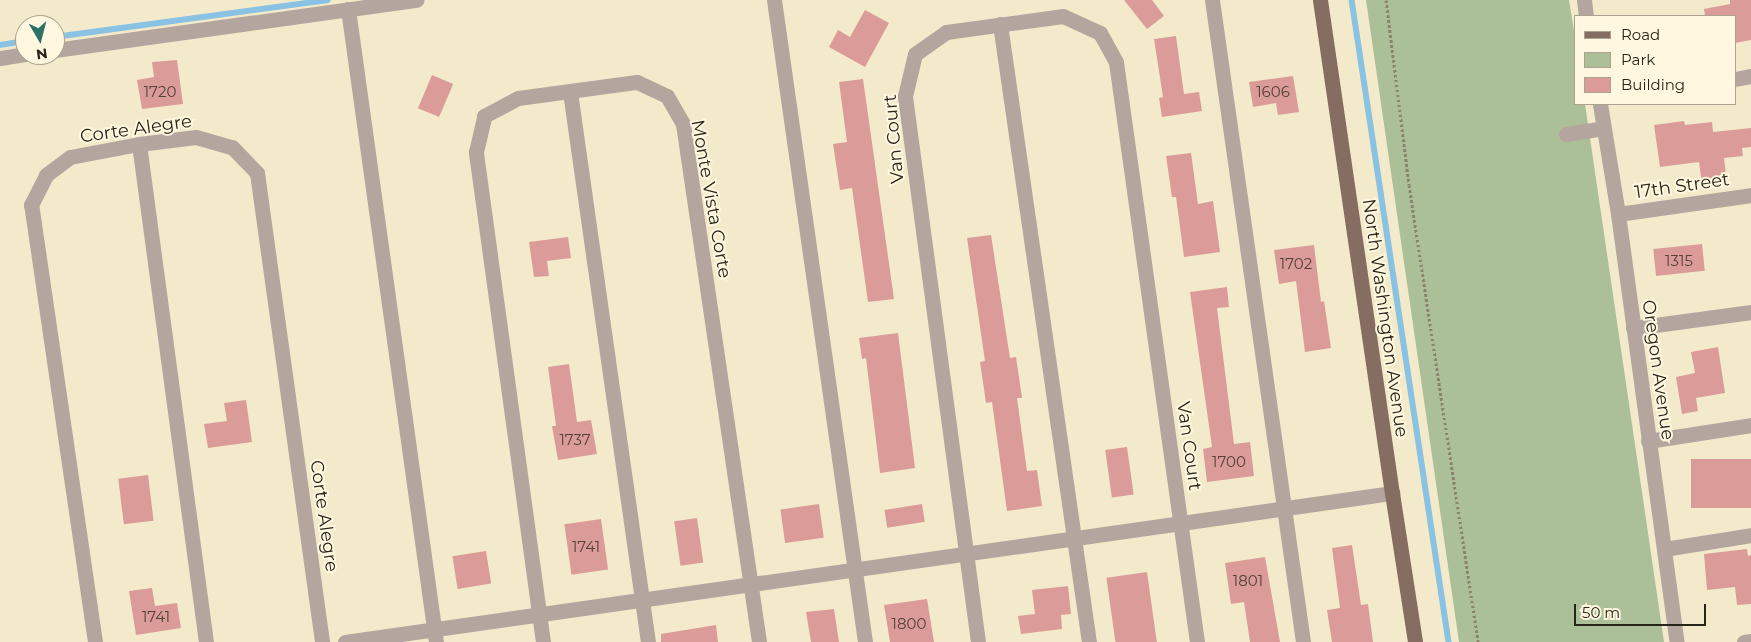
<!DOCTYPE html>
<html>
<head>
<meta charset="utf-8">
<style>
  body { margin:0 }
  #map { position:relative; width:1751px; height:642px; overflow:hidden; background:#f3eacb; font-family:Montserrat,sans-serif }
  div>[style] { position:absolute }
  .green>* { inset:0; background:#abbf98 }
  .stream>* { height:5.5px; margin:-2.75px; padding:0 2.75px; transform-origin:2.75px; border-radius:2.75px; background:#89c2e3 }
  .building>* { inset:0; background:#db9c99; transform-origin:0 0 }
  .path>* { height:3px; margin-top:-1.5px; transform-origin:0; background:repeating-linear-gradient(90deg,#89836e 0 2.5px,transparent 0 5px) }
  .minor>* { height:15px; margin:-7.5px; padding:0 7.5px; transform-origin:7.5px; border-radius:7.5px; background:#b4a69f }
  .major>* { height:15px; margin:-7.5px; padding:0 7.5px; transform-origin:7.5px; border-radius:7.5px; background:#856d61 }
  span { translate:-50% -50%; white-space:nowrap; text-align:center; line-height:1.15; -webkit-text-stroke:4px #fff7df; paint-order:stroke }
  .number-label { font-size:15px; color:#544238 }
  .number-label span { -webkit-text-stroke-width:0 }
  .street-label { font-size:18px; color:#272418 }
  .legend { position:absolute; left:1574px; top:15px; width:162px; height:90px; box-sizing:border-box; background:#fff7df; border:1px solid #a9a38f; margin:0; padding:6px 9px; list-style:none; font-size:15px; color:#272418 }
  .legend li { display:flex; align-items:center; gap:10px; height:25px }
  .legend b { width:25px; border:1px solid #a9a38f }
  .north { position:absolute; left:15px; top:15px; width:50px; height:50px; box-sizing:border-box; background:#fff7df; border:1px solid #a9a38f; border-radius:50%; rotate:172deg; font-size:14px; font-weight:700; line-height:20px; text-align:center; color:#272418 }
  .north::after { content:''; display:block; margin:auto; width:18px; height:22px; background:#2b7165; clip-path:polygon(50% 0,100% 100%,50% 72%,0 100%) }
  .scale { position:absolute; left:1574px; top:604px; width:132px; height:22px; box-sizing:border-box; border:2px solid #272418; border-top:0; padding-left:6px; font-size:15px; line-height:18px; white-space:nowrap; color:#272418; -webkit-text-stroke:4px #fff7df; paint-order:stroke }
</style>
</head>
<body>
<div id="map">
  <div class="green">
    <i style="clip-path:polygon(1366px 0,1569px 0,1575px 37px,1575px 104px,1585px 104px,1664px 642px,1459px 642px)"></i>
  </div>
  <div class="stream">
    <i style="left:1352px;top:0;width:649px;rotate:81.41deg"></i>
    <i style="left:55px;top:37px;width:275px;rotate:-7.7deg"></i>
    <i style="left:0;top:45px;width:25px;rotate:-9deg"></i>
  </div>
  <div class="building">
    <i style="clip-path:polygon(1124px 0,1152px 0,1164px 16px,1147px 29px)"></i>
    <i style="clip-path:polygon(1730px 0,1751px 0,1751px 40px,1735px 43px,1735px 16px,1705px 16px,1704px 9px,1730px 4px)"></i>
    <i style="clip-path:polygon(865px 10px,889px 23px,865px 67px,829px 47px,838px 30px,850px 37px)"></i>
    <i style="clip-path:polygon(1176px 36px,1184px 94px,1199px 92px,1202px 111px,1162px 117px,1159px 98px,1163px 97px,1154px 39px)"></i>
    <i style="clip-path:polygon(177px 60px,183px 104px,142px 109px,137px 80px,154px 77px,152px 62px)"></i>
    <i style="left:432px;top:75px;width:23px;height:36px;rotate:23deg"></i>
    <i style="clip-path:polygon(1293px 76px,1299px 112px,1278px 115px,1276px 103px,1253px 107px,1249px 82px)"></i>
    <i style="clip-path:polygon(863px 79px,894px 299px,868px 302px,852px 188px,840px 190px,833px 144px,847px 142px,839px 82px)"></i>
    <i style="clip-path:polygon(1684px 121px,1685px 125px,1712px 122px,1713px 132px,1751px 128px,1751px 147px,1742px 148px,1743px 156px,1724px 158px,1727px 182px,1702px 184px,1699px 162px,1660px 167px,1654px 125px)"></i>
    <i style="clip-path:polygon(1191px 153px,1198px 204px,1213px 201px,1220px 252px,1184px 257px,1176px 197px,1172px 197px,1166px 156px)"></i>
    <i style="clip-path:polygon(991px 235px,1010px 358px,1016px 357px,1022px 398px,1017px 398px,1027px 471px,1037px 470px,1042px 506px,1007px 511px,992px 402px,986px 403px,980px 362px,985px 361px,967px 238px)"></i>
    <i style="clip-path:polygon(568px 237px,571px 258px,547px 261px,549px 276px,534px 277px,529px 242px)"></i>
    <i style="left:1702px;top:244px;width:27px;height:49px;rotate:84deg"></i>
    <i style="clip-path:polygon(1314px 245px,1321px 302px,1324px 301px,1331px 348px,1305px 352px,1296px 281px,1279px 284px,1274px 250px)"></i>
    <i style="clip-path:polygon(1227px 287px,1229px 307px,1217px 308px,1234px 444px,1250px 442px,1254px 476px,1207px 482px,1203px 449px,1212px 447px,1190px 292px)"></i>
    <i style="clip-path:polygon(898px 333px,915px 468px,880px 473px,866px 358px,862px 359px,859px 338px)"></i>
    <i style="clip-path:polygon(1718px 347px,1725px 393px,1696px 398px,1698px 411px,1682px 414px,1676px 377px,1695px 373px,1691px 352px)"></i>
    <i style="clip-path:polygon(569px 364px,577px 422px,591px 420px,597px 454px,558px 460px,552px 426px,556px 426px,548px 367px)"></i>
    <i style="clip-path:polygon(246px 400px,252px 442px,208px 448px,204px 424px,227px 421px,224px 403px)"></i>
    <i style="left:1127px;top:447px;width:48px;height:22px;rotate:82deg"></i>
    <i style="left:1751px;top:459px;width:49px;height:60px;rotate:90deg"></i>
    <i style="left:148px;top:475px;width:46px;height:30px;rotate:83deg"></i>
    <i style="left:819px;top:504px;width:34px;height:39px;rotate:82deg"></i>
    <i style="left:922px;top:504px;width:18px;height:38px;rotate:81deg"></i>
    <i style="left:697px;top:518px;width:45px;height:23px;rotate:82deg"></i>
    <i style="left:601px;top:519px;width:51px;height:37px;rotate:82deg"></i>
    <i style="clip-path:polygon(1352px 545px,1361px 605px,1368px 604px,1373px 642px,1332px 642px,1327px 610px,1340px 608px,1332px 548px)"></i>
    <i style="clip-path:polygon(1747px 549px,1748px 556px,1751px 555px,1751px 604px,1737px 605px,1735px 587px,1707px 590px,1704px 554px)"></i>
    <i style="left:486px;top:551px;width:33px;height:34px;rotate:81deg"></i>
    <i style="clip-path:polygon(1265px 557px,1280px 642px,1250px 642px,1244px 602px,1231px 604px,1225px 563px)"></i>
    <i style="left:1147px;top:572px;width:71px;height:41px;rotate:82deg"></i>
    <i style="clip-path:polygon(1068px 586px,1071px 614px,1061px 615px,1062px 629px,1021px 634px,1018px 616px,1035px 614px,1032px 590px)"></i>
    <i style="clip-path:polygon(152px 588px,155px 606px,177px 603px,181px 628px,136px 635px,129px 591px)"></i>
    <i style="clip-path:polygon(927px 599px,934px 642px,890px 642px,884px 605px)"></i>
    <i style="clip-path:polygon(834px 609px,839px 642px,811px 642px,806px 612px)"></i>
    <i style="clip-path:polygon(716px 625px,718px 642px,661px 642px,661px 634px)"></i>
  </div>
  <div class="path">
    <i style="left:1386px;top:0;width:186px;rotate:82.9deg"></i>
    <i style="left:1409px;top:185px;width:462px;rotate:81.4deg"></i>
  </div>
  <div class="minor">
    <i style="left:774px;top:0;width:648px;rotate:81.93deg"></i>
    <i style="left:1212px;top:0;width:648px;rotate:81.93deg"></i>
    <i style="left:1584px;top:0;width:16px;rotate:83deg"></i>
    <i style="left:348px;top:9px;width:639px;rotate:82.09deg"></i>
    <i style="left:1000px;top:24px;width:624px;rotate:81.81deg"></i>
    <i style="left:55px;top:50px;width:365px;rotate:-7.9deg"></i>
    <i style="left:0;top:58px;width:25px;rotate:-9deg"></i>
    <i style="left:1735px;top:79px;width:16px;rotate:-11deg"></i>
    <i style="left:570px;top:92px;width:556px;rotate:81.93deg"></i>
    <i style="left:1600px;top:104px;width:111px;rotate:80.7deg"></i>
    <i style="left:1618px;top:214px;width:432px;rotate:82.2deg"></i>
    <i style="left:1566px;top:134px;width:38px;rotate:-9deg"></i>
    <i style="left:139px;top:144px;width:502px;rotate:82.34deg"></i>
    <i style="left:1618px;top:214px;width:134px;rotate:-8.1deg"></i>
    <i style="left:1633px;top:328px;width:119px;rotate:-7.7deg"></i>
    <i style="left:1648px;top:441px;width:104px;rotate:-8.8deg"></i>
    <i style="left:1664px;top:549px;width:88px;rotate:-9.1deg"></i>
    <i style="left:95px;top:642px;width:442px;rotate:-98.3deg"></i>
    <i style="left:31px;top:205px;width:34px;rotate:-63deg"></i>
    <i style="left:46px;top:175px;width:30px;rotate:-37deg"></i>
    <i style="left:70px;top:157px;width:70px;rotate:-10.7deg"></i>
    <i style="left:139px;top:144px;width:57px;rotate:-7deg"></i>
    <i style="left:196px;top:137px;width:37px;rotate:16deg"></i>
    <i style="left:232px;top:147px;width:36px;rotate:46deg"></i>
    <i style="left:257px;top:173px;width:473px;rotate:82.1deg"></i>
    <i style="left:345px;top:642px;width:1058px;rotate:-8.1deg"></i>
    <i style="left:543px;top:642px;width:495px;rotate:-97.8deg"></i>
    <i style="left:476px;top:152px;width:37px;rotate:-77deg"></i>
    <i style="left:484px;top:116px;width:38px;rotate:-28deg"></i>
    <i style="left:518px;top:98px;width:120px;rotate:-7.7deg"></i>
    <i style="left:637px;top:82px;width:33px;rotate:25deg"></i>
    <i style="left:667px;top:96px;width:32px;rotate:60deg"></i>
    <i style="left:683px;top:124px;width:524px;rotate:81.65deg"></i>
    <i style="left:978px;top:642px;width:551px;rotate:-97.62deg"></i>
    <i style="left:905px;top:96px;width:43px;rotate:-76.6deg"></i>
    <i style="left:915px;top:54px;width:38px;rotate:-35deg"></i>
    <i style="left:946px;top:32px;width:118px;rotate:-7.8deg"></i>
    <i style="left:1063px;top:16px;width:41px;rotate:24.7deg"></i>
    <i style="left:1100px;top:33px;width:33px;rotate:61deg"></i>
    <i style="left:1116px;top:62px;width:586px;rotate:82.05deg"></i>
    <i style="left:1744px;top:642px;width:7px;rotate:-8deg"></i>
  </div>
  <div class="major">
    <i style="left:1320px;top:0;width:498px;rotate:81.7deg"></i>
    <i style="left:1392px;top:493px;width:151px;rotate:81.2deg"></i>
  </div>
  <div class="number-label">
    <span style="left:160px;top:92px">1720</span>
    <span style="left:1273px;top:92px">1606</span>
    <span style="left:1679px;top:261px">1315</span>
    <span style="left:1296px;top:264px">1702</span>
    <span style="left:575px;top:440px">1737</span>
    <span style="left:1229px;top:462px">1700</span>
    <span style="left:586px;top:547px">1741</span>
    <span style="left:1248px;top:581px">1801</span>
    <span style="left:156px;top:617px">1741</span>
    <span style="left:909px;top:624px">1800</span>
  </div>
  <div class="street-label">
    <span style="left:136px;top:129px;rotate:-8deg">Corte Alegre</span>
    <span style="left:894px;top:139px;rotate:-95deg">Van Court</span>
    <span style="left:1682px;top:186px;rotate:-8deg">17th Street</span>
    <span style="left:711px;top:199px;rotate:80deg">Monte Vista Corte</span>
    <span style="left:1385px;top:318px;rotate:82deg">North Washington Avenue</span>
    <span style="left:1658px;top:370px;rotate:82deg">Oregon Avenue</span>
    <span style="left:1189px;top:446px;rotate:82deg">Van Court</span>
    <span style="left:324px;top:516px;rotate:82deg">Corte Alegre</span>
  </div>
  <ul class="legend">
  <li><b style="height:6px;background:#856d61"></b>Road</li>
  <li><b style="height:14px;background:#abbf98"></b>Park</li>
  <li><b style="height:14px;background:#db9c99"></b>Building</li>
  </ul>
  <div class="north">N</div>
  <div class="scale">50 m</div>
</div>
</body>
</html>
